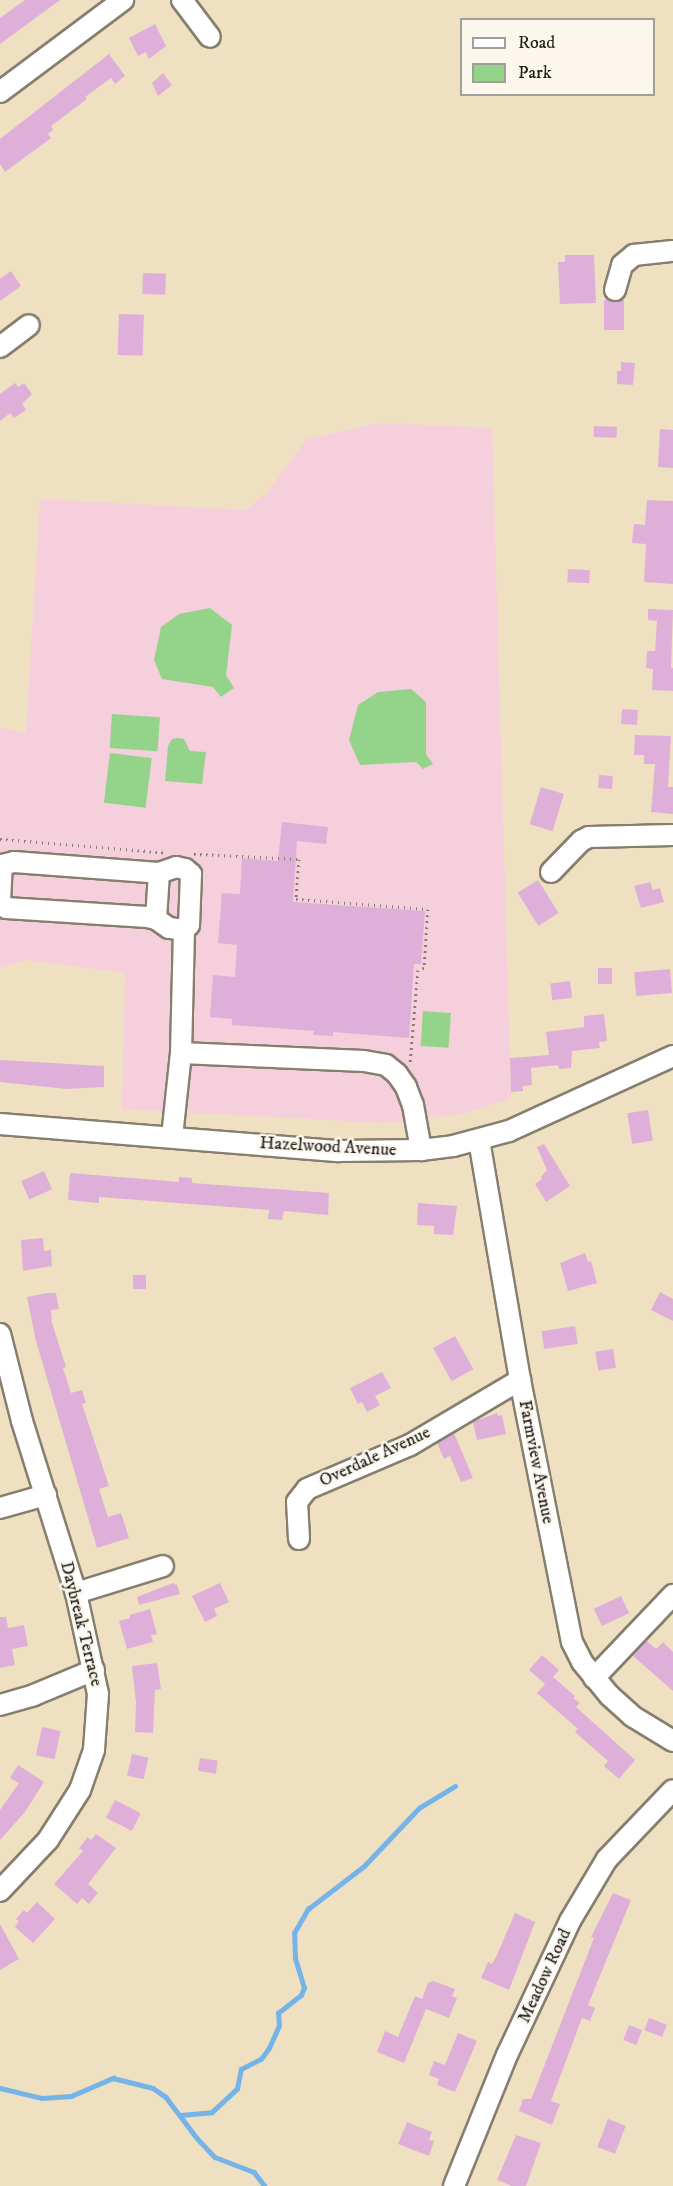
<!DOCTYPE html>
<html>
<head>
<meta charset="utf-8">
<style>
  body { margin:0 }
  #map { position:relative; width:673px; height:2186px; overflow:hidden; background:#efe0c1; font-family:"IM FELL DW Pica",serif }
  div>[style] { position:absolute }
  .built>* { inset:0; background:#f5cfdb }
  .green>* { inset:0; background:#94d38a; transform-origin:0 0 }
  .stream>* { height:4.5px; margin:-2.25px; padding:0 2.25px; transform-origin:2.25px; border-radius:2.25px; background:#74b4e8 }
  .building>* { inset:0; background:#deb0d9; transform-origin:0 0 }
  .path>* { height:3px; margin-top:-1.5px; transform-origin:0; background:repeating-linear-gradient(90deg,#867e6e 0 1.5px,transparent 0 6px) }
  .roads { filter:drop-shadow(2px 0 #867e6e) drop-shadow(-2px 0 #867e6e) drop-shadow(0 2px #867e6e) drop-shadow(0 -2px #867e6e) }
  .minor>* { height:20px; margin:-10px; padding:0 10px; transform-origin:10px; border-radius:10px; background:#fff }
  span { translate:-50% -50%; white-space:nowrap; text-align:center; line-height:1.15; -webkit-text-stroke:5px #fbf7ec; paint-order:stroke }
  .street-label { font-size:18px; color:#1c1c1c }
  .legend { position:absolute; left:460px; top:18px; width:195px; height:78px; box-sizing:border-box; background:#fbf7ec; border:2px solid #a29f99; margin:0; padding:8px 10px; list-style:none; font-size:18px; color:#1c1c1c }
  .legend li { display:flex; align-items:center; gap:12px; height:30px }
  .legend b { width:30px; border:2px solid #a29f99 }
</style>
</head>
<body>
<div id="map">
  <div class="built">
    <i style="clip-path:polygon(380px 423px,492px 428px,511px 1098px,462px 1114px,383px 1123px,122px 1109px,125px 973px,26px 960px,0 968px,0 728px,26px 733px,40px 499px,245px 510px,267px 493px,307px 439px)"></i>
  </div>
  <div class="green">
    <i style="clip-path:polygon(210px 608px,232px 625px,226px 675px,234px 688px,221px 697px,213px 687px,162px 679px,154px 660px,161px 627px,179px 614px)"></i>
    <i style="clip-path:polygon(411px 689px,426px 702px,426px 754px,433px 764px,423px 769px,416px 762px,360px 765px,349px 740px,358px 705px,378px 692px)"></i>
    <i style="left:112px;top:714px;width:48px;height:34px;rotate:4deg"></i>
    <i style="clip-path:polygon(178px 738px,184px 739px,190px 751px,206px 752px,202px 784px,165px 781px,168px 746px,172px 739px)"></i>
    <i style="left:110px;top:753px;width:42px;height:50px;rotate:7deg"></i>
    <i style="left:423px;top:1011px;width:28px;height:35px;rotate:4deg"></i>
  </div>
  <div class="stream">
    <i style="left:0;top:2088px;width:43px;rotate:13.4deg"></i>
    <i style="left:42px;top:2098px;width:29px;rotate:-4deg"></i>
    <i style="left:71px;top:2096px;width:46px;rotate:-23.2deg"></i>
    <i style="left:113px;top:2078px;width:41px;rotate:14deg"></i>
    <i style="left:153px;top:2088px;width:16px;rotate:35deg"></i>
    <i style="left:166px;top:2097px;width:51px;rotate:52.9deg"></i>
    <i style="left:197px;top:2138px;width:26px;rotate:47deg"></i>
    <i style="left:215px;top:2157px;width:42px;rotate:21deg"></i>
    <i style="left:254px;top:2172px;width:18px;rotate:52deg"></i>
    <i style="left:180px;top:2115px;width:32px;rotate:-5deg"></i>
    <i style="left:212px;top:2112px;width:34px;rotate:-43deg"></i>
    <i style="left:237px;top:2089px;width:20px;rotate:-79deg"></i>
    <i style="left:241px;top:2069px;width:22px;rotate:-27deg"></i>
    <i style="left:261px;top:2059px;width:14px;rotate:-54deg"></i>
    <i style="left:269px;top:2048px;width:24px;rotate:-66deg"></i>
    <i style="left:279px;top:2026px;width:13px;rotate:-94deg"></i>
    <i style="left:278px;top:2013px;width:29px;rotate:-38deg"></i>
    <i style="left:301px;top:1995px;width:8px;rotate:-67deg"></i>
    <i style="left:304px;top:1988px;width:31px;rotate:-107deg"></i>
    <i style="left:295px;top:1958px;width:25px;rotate:-92deg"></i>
    <i style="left:294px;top:1933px;width:28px;rotate:-60deg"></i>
    <i style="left:308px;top:1909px;width:71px;rotate:-37.5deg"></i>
    <i style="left:364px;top:1866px;width:80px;rotate:-46.5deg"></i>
    <i style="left:419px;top:1808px;width:42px;rotate:-31.4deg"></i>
  </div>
  <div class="building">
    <i style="clip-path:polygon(25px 0,60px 0,0 44px,0 18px)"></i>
    <i style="clip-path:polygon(155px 24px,166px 46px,149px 59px,146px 52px,138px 56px,129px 38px)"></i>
    <i style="clip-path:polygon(109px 54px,125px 76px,115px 84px,111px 78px,85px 97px,87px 99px,51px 126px,53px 130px,48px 134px,51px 138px,5px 172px,0 164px,0 139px)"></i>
    <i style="clip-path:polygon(163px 73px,172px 85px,158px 96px,152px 83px)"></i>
    <i style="clip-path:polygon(565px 255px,594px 255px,596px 303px,560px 304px,558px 262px,565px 262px)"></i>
    <i style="clip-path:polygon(11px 271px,21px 286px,0 301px,0 279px)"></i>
    <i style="left:143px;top:273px;width:23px;height:21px;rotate:2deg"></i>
    <i style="left:604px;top:300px;width:20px;height:30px"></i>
    <i style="left:119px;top:314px;width:25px;height:41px;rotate:2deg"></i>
    <i style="clip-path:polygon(621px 362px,635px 363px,633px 385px,617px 384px,617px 371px,621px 371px)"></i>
    <i style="clip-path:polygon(15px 383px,18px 387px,24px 383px,32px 394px,22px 404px,26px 410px,14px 418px,10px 413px,0 421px,0 394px)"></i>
    <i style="left:594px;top:426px;width:23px;height:11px;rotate:2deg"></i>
    <i style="clip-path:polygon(660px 429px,673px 430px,673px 468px,658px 467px)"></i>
    <i style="clip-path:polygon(647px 500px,673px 501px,673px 584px,644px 582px,646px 544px,632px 543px,634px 524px,645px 525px)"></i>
    <i style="left:568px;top:569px;width:22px;height:13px;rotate:3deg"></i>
    <i style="clip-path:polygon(648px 609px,673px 610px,671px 668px,673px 668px,673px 691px,652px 690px,653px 669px,646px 668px,647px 651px,655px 651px,657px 621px,648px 620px)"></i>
    <i style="left:622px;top:709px;width:16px;height:15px;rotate:4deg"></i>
    <i style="clip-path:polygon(635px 735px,671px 736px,668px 787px,673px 787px,673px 814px,651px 812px,655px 764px,644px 764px,644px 755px,634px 755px)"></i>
    <i style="left:599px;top:775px;width:14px;height:13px;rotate:4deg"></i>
    <i style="left:541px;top:787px;width:24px;height:39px;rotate:17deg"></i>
    <i style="clip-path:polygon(282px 822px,328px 827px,326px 844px,297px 841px,293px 902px,425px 911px,421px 964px,414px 964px,409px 1038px,333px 1032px,333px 1036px,313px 1035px,314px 1031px,232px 1025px,232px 1019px,210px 1017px,213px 975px,235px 977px,237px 945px,218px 943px,222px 893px,240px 894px,242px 858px,278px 861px)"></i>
    <i style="left:538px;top:880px;width:39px;height:24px;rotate:58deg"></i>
    <i style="clip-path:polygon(650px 882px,653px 890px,660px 888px,664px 902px,641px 908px,634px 886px)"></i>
    <i style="left:598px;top:968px;width:14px;height:16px"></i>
    <i style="left:670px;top:969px;width:24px;height:36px;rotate:85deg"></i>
    <i style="left:570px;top:981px;width:17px;height:20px;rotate:83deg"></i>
    <i style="clip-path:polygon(604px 1014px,607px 1041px,599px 1042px,600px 1048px,572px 1051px,571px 1068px,559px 1069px,558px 1065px,531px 1068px,532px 1085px,523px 1086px,523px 1091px,511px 1092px,510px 1058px,549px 1055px,546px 1032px,584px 1027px,584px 1016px)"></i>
    <i style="clip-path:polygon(0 1060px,104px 1066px,104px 1087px,66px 1089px,0 1082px)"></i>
    <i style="left:648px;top:1110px;width:31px;height:21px;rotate:81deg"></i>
    <i style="clip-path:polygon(544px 1144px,570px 1186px,546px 1202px,535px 1184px,542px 1179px,541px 1177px,547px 1170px,537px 1147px)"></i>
    <i style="left:44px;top:1171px;width:20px;height:25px;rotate:66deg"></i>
    <i style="clip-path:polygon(70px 1173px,179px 1182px,179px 1177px,192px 1178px,192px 1183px,329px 1193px,328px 1215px,284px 1211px,282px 1220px,268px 1219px,269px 1210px,99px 1197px,99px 1203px,68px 1200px)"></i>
    <i style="clip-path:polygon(418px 1203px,457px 1206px,453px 1235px,434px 1234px,434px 1226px,417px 1225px)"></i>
    <i style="clip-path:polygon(43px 1238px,44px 1251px,51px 1250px,52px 1266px,23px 1271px,21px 1240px)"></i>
    <i style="clip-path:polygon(585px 1253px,588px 1262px,591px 1261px,597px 1283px,568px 1291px,560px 1263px)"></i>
    <i style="left:133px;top:1275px;width:13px;height:14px"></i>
    <i style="clip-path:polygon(660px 1292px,673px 1299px,673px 1321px,651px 1310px)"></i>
    <i style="clip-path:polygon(47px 1293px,56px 1293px,59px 1309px,51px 1310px,52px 1323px,66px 1367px,63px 1368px,71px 1393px,82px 1390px,86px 1403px,82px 1404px,109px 1486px,99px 1489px,108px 1517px,121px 1513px,129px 1538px,97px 1548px,36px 1341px,27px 1297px)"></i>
    <i style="left:575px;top:1326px;width:18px;height:34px;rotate:81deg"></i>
    <i style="left:455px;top:1336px;width:38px;height:25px;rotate:61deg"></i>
    <i style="left:613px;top:1349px;width:19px;height:18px;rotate:81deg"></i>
    <i style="clip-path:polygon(382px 1372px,391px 1388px,375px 1396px,380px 1405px,367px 1412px,362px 1402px,358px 1404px,350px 1388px)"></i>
    <i style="clip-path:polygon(497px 1413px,498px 1416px,502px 1415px,506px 1434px,477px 1440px,473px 1422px)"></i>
    <i style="clip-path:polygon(454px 1433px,473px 1478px,461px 1482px,450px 1456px,444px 1459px,437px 1443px)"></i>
    <i style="clip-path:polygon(173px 1583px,177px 1585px,180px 1594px,139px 1605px,137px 1597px)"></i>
    <i style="clip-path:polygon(220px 1583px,229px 1602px,214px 1609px,217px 1616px,205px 1622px,192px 1596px)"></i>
    <i style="left:621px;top:1596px;width:19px;height:30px;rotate:65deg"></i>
    <i style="clip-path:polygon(150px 1609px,157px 1634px,151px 1635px,153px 1642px,127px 1649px,119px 1621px,130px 1618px,130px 1615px)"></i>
    <i style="clip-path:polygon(0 1617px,6px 1617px,8px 1628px,24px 1625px,28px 1646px,12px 1649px,15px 1665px,0 1668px)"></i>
    <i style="clip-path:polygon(647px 1641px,656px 1649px,663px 1642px,673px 1652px,673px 1691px,633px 1656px)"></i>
    <i style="clip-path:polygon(542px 1655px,559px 1670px,553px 1677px,575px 1696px,573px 1698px,580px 1703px,576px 1707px,635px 1760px,619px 1779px,604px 1766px,608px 1761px,575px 1732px,578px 1729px,537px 1693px,545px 1684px,529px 1670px)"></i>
    <i style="clip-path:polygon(157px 1663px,161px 1689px,155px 1690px,153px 1733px,135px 1732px,136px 1703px,132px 1666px)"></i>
    <i style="left:42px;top:1727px;width:19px;height:29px;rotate:12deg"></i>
    <i style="left:132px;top:1754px;width:17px;height:22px;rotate:13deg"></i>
    <i style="left:200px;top:1758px;width:18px;height:13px;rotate:9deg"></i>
    <i style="clip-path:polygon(18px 1765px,44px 1782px,25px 1812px,0 1840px,0 1810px,19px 1783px,10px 1778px)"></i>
    <i style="left:115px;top:1800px;width:29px;height:20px;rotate:27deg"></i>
    <i style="clip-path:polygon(96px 1834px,116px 1848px,88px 1884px,98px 1893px,89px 1904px,82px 1898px,77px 1904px,54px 1884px,83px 1851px,79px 1848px,88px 1837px,91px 1840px)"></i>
    <i style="clip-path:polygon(613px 1893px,631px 1900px,588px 2005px,595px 2008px,590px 2021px,582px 2018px,551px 2101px,560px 2104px,552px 2125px,519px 2111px,523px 2099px,531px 2099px,534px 2092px,594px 1938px,591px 1937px)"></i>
    <i style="clip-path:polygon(37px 1902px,55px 1919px,33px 1943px,15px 1927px,19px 1921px,16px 1919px,24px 1910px,27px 1913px)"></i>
    <i style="clip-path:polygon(515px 1913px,535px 1922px,509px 1990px,481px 1978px,488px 1962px,492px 1964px,496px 1957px)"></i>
    <i style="clip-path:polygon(0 1924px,19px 1959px,0 1970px)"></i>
    <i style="clip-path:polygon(433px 1981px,455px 1989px,452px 1996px,457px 1998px,449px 2018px,426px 2009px,404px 2063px,377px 2052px,385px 2031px,398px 2037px,415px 1996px,422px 1999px,428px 1983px)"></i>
    <i style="left:649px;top:2018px;width:19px;height:13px;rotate:21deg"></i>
    <i style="left:629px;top:2025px;width:14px;height:16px;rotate:21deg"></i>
    <i style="clip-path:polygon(458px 2033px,477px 2041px,455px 2092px,437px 2085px,439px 2079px,429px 2075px,434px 2061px,445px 2065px)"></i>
    <i style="left:608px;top:2119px;width:19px;height:30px;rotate:21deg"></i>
    <i style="clip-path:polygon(407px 2122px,432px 2132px,429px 2140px,434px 2141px,429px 2156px,398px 2144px)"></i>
    <i style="clip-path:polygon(516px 2135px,541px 2143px,526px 2186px,512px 2186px,497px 2180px)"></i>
  </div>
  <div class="path">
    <i style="left:0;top:839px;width:164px;rotate:4.6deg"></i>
    <i style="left:194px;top:854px;width:105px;rotate:2.7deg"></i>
    <i style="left:299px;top:859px;width:40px;rotate:94.3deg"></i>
    <i style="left:296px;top:899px;width:132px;rotate:4.3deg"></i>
    <i style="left:428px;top:909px;width:59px;rotate:93.9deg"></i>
    <i style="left:424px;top:968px;width:6px;rotate:162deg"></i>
    <i style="left:418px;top:970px;width:94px;rotate:94.9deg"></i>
  </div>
  <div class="roads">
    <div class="minor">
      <i style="left:182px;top:0;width:46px;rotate:52.9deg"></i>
      <i style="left:0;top:92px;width:154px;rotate:-36.8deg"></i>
      <i style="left:615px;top:290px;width:26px;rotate:-74deg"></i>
      <i style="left:622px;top:265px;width:16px;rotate:-40deg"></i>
      <i style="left:634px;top:255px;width:39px;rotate:-6deg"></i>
      <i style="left:0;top:347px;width:36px;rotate:-37deg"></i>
      <i style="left:551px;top:872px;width:43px;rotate:-45.9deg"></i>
      <i style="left:581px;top:841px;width:9px;rotate:-27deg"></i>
      <i style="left:589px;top:837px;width:84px;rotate:-1.4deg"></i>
      <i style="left:0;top:901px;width:36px;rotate:-87deg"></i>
      <i style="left:2px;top:865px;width:12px;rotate:-14deg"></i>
      <i style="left:14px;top:862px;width:145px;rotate:4.3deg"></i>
      <i style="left:159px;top:873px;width:18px;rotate:-19deg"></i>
      <i style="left:176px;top:867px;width:9px;rotate:13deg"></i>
      <i style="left:185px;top:869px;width:8px;rotate:40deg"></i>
      <i style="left:191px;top:874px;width:51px;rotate:92.2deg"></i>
      <i style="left:189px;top:925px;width:7px;rotate:135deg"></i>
      <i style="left:184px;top:930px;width:15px;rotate:-172deg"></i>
      <i style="left:169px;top:928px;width:16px;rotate:-145deg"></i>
      <i style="left:156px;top:919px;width:9px;rotate:-167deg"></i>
      <i style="left:147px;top:917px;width:141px;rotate:-176.3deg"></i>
      <i style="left:6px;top:908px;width:8px;rotate:-140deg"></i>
      <i style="left:156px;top:919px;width:46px;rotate:-86.3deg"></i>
      <i style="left:181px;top:1053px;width:183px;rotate:2.5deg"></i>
      <i style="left:364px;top:1061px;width:22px;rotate:10deg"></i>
      <i style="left:386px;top:1065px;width:14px;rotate:39deg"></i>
      <i style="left:397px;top:1074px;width:16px;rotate:55deg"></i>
      <i style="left:406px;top:1087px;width:19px;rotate:69deg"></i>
      <i style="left:413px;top:1105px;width:46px;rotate:79.9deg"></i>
      <i style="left:0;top:1124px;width:340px;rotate:4.6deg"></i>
      <i style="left:339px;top:1151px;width:82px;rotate:-0.7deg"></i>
      <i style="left:421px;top:1150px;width:32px;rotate:-7deg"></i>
      <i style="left:453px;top:1146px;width:58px;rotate:-15deg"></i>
      <i style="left:509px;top:1131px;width:180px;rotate:-24.6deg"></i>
      <i style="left:172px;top:1137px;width:84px;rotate:-83.9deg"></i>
      <i style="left:181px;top:1053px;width:123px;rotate:-88.6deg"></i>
      <i style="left:479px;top:1140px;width:243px;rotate:80.3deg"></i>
      <i style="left:520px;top:1380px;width:267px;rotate:78.8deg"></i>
      <i style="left:572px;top:1642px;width:22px;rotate:63deg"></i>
      <i style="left:582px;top:1662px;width:43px;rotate:50.7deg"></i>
      <i style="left:609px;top:1695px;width:31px;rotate:42deg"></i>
      <i style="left:632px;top:1716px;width:48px;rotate:31.4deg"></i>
      <i style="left:0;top:1334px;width:90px;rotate:75.8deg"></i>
      <i style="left:22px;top:1421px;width:180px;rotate:72.6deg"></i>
      <i style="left:76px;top:1593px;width:103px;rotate:77.7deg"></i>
      <i style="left:98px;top:1694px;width:56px;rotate:94.1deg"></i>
      <i style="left:94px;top:1750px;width:42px;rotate:109.3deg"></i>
      <i style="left:80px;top:1790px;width:59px;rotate:122.6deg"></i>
      <i style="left:48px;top:1840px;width:70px;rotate:133.3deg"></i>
      <i style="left:0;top:1508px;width:48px;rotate:-15.8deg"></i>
      <i style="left:299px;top:1539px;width:37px;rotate:-93deg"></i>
      <i style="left:297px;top:1502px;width:16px;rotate:-52deg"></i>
      <i style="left:307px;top:1489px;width:112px;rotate:-23.1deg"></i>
      <i style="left:410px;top:1445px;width:128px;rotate:-30.6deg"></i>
      <i style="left:76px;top:1593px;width:91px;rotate:-17.2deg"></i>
      <i style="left:594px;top:1678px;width:115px;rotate:-46.4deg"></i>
      <i style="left:0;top:1705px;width:35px;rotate:-16deg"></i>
      <i style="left:34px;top:1695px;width:65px;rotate:-22.6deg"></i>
      <i style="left:454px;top:2186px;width:141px;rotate:-68deg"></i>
      <i style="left:507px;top:2055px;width:148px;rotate:-64.8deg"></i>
      <i style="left:570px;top:1921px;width:72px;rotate:-59.2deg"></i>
      <i style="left:607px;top:1859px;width:95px;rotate:-46.3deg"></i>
    </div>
  </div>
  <div class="street-label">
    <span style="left:328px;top:1147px;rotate:3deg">Hazelwood Avenue</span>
    <span style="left:375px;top:1457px;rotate:-25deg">Overdale Avenue</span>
    <span style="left:536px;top:1462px;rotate:79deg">Farmview Avenue</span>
    <span style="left:81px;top:1624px;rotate:76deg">Daybreak Terrace</span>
    <span style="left:545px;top:1976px;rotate:-65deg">Meadow Road</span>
  </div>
  <ul class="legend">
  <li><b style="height:8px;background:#fff"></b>Road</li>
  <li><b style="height:16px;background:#94d38a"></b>Park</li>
  </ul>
</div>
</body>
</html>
